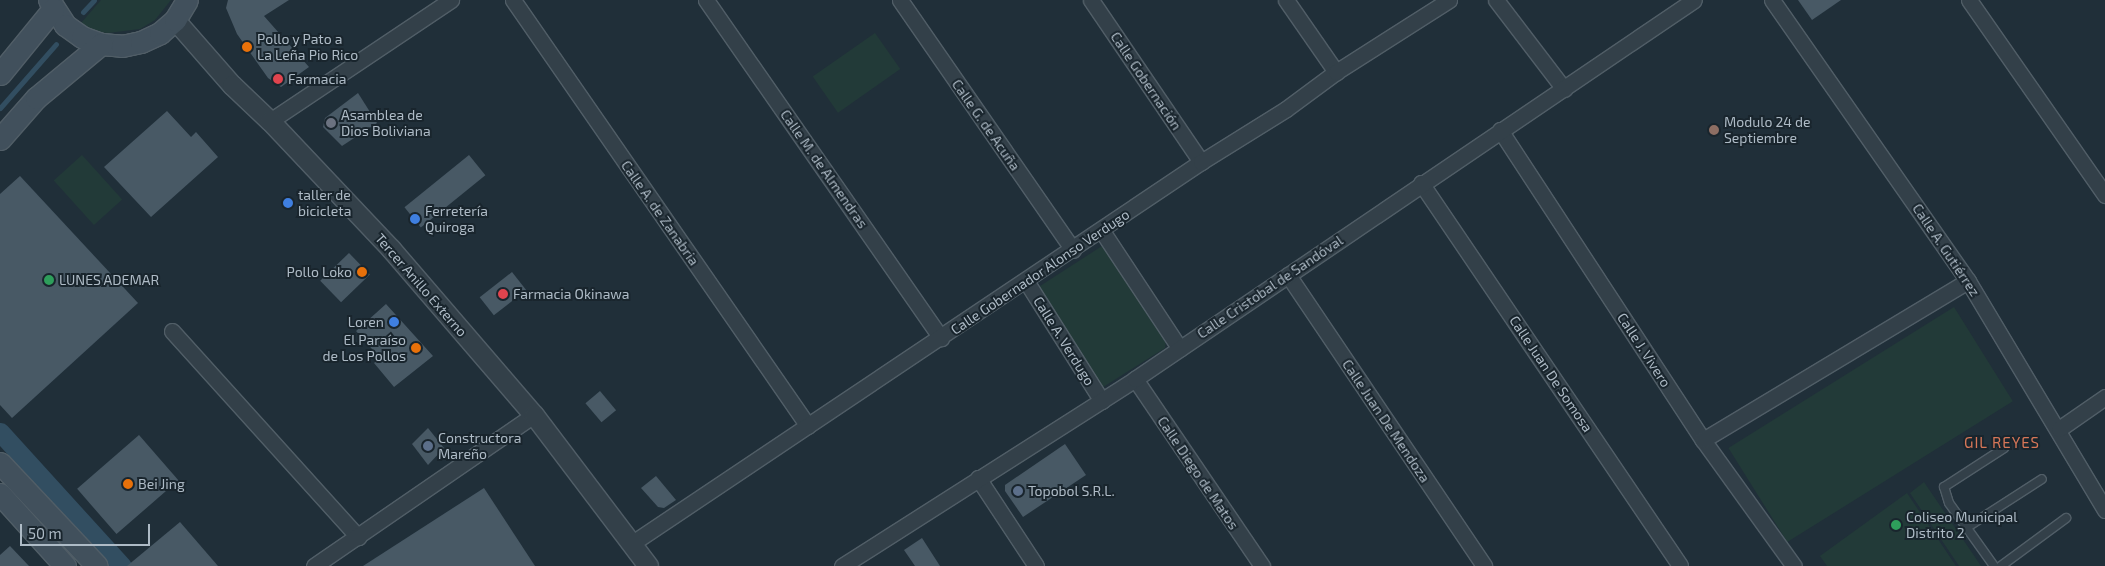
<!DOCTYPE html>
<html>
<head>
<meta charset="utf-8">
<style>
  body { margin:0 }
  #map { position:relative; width:2105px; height:566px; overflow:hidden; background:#202f39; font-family:"Exo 2",sans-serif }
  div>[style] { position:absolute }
  .green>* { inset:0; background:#223a38; transform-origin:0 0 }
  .stream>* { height:5px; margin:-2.5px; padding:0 2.5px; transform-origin:2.5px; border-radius:2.5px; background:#324e61 }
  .canal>* { height:19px; margin:-9.5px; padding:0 9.5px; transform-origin:9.5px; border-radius:9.5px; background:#324e61 }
  .building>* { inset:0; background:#485965; transform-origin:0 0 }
  .roads { filter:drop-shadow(1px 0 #515e67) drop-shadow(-1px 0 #515e67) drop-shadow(0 1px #515e67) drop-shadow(0 -1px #515e67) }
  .service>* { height:8px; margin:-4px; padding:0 4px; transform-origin:4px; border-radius:4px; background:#334049 }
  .minor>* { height:15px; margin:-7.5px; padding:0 7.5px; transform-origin:7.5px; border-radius:7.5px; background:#334049 }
  .tertiary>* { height:19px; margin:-9.5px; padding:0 9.5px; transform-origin:9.5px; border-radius:9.5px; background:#334049 }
  .secondary>* { height:21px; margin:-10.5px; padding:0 10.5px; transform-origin:10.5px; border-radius:10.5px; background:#41505c }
  .dots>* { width:14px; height:14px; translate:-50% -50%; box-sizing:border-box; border:2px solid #19252d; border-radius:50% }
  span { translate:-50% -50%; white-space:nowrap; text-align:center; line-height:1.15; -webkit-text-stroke:4px #19252d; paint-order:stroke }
  .poi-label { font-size:14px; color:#aebbc6 }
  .left { translate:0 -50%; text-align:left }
  .right { translate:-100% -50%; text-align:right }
  .street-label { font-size:14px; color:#aebbc6 }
  .neighbourhood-label { font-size:15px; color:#d77758; letter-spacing:1px }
  .scale { position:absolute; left:20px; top:524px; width:130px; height:22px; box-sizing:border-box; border:2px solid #aebbc6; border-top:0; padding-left:6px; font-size:15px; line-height:18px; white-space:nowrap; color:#aebbc6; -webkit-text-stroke:4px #19252d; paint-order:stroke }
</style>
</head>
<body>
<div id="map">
  <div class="green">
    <i style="clip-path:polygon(101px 0,171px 0,155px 20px,140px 29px,108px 33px,91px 31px,81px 23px)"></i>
    <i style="left:875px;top:33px;width:44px;height:76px;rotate:55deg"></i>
    <i style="left:82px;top:155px;width:60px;height:38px;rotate:48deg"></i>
    <i style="clip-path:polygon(1102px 246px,1108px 248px,1166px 340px,1165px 348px,1100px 389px,1037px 288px)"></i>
    <i style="left:1954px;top:307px;width:111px;height:266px;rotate:58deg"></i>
    <i style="clip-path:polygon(1924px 482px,1981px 566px,1959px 566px,1910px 493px)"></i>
    <i style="clip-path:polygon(1907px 493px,1956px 566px,1827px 566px,1820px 556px)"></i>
  </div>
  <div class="stream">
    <i style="left:83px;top:12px;width:16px;rotate:-47deg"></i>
    <i style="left:0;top:108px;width:85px;rotate:-48.8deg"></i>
  </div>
  <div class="canal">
    <i style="left:0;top:432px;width:181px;rotate:47.7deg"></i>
  </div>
  <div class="building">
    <i style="clip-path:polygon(228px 0,289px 0,264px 16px,309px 67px,281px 87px,268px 78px,237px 34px,226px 8px)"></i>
    <i style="clip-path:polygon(1798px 0,1841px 0,1812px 20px)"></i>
    <i style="clip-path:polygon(358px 93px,377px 123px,342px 146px,323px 127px,325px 118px)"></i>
    <i style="clip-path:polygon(167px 111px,191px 137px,196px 132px,218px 157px,151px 217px,104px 167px)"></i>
    <i style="left:469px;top:155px;width:26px;height:83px;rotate:51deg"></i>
    <i style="clip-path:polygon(20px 176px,138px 303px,12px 418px,0 405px,0 194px)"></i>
    <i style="left:349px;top:253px;width:30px;height:40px;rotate:46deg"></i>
    <i style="left:512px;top:272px;width:23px;height:41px;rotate:52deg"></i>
    <i style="clip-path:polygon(386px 304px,433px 356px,394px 387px,374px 363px,380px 358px,356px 331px)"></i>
    <i style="left:600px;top:391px;width:25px;height:19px;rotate:50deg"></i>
    <i style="clip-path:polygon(428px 428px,444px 448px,428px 465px,412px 444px)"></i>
    <i style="left:139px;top:435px;width:60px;height:82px;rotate:49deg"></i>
    <i style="clip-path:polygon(1065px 444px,1086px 475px,1023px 517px,1005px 491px,1005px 485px)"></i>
    <i style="clip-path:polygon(656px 476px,676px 500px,664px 508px,658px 507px,641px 488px)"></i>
    <i style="clip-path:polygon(484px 488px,535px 566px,363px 566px)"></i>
    <i style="clip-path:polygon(180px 522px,218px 566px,127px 566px)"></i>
    <i style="clip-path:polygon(922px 538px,940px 566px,915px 566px,904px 550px)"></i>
    <i style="clip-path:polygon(10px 546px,29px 566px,0 566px,0 555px)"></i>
  </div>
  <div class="roads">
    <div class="service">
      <i style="left:1966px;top:528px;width:90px;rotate:-32.8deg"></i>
      <i style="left:1994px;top:566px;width:77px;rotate:-125.5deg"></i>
      <i style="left:1949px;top:503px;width:17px;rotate:-107deg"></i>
      <i style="left:1944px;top:487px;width:72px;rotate:-33deg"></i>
      <i style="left:2001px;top:566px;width:81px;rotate:-36.4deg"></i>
    </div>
    <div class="minor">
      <i style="left:513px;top:0;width:518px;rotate:55.3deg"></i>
      <i style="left:706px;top:0;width:412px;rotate:55.2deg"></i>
      <i style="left:900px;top:0;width:304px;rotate:55.3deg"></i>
      <i style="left:1091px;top:0;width:196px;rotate:55.8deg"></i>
      <i style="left:1286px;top:0;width:88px;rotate:55.2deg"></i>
      <i style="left:1496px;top:0;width:112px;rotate:52.6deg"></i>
      <i style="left:1772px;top:0;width:343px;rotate:55.1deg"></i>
      <i style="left:1968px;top:281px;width:267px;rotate:59.1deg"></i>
      <i style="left:1969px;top:0;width:238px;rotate:55.1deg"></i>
      <i style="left:270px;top:121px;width:218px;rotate:-33.8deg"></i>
      <i style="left:1500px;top:130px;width:371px;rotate:56.8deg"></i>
      <i style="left:1703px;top:440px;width:155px;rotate:54.2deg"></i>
      <i style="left:1421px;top:183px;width:462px;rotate:55.9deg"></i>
      <i style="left:1102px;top:231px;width:141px;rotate:56.5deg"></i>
      <i style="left:1288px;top:275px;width:351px;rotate:56deg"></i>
      <i style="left:1026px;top:281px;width:142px;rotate:57.7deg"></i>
      <i style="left:172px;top:331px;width:278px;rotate:47.9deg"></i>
      <i style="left:1135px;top:379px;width:226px;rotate:55.8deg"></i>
      <i style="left:2059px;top:429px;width:56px;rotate:-34.8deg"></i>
      <i style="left:1703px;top:440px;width:309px;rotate:-31deg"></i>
      <i style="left:978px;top:478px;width:105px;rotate:56.6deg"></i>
      <i style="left:631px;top:544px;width:686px;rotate:-33.83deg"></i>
      <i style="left:1201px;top:162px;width:100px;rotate:-31.9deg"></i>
      <i style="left:1286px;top:109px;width:62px;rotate:-36.5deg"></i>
      <i style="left:1336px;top:72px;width:134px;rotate:-32.5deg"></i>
      <i style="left:314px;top:566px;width:267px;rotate:-34.5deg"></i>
      <i style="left:842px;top:566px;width:348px;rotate:-32.5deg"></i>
      <i style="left:1135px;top:379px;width:675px;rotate:-34.14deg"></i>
    </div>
    <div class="tertiary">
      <i style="left:175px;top:20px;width:86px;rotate:48.8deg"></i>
      <i style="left:232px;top:85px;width:52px;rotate:43.5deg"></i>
      <i style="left:270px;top:121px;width:176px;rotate:46.6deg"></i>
      <i style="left:391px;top:249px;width:219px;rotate:49.3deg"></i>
      <i style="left:534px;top:415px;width:189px;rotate:52.9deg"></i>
    </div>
    <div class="secondary">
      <i style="left:49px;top:0;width:30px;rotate:57deg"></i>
      <i style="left:65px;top:25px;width:21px;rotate:35deg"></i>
      <i style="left:82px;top:37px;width:20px;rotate:20deg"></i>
      <i style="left:101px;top:44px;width:21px;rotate:5deg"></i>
      <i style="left:122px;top:46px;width:19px;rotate:-12deg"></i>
      <i style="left:141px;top:42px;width:21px;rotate:-25deg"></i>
      <i style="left:160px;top:33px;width:20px;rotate:-41deg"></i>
      <i style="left:175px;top:20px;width:23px;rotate:-59deg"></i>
      <i style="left:0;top:74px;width:84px;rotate:-50.8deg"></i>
      <i style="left:0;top:139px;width:55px;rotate:-48.7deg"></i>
      <i style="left:36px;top:98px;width:85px;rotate:-39.7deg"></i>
      <i style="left:0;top:463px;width:141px;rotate:46.7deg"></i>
      <i style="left:0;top:494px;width:97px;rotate:47.9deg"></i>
    </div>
  </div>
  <div class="dots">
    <i style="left:247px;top:47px;background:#e8710a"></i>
    <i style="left:278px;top:79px;background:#e0444e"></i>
    <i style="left:331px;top:123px;background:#6b7280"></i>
    <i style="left:1714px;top:130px;background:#8d6e63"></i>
    <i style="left:288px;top:203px;background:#3f7fe0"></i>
    <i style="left:415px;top:219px;background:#3f7fe0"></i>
    <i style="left:362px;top:272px;background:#e8710a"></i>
    <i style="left:49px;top:280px;background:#2e9e5b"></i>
    <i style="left:503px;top:294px;background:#e0444e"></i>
    <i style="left:394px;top:322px;background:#3f7fe0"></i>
    <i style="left:416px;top:348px;background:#e8710a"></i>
    <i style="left:428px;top:446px;background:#5c6f8a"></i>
    <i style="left:128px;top:484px;background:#e8710a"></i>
    <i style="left:1018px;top:491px;background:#5c6f8a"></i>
    <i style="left:1896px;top:525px;background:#2e9e5b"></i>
  </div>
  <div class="poi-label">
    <span class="left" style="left:257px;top:47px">Pollo y Pato a<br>La Leña Pio Rico</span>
    <span class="left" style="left:288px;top:79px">Farmacia</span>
    <span class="left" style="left:341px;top:123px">Asamblea de<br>Dios Boliviana</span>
    <span class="left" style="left:1724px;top:130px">Modulo 24 de<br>Septiembre</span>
    <span class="left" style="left:298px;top:203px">taller de<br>bicicleta</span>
    <span class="left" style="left:425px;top:219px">Ferretería<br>Quiroga</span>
    <span class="right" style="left:352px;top:272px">Pollo Loko</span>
    <span class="left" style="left:59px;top:280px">LUNES ADEMAR</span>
    <span class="left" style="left:513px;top:294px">Farmacia Okinawa</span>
    <span class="right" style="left:384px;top:322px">Loren</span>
    <span class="right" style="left:406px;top:348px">El Paraíso<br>de Los Pollos</span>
    <span class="left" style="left:438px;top:446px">Constructora<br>Mareño</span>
    <span class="left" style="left:138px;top:484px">Bei Jing</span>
    <span class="left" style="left:1028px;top:491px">Topobol S.R.L.</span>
    <span class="left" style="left:1906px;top:525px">Coliseo Municipal<br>Distrito 2</span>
  </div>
  <div class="street-label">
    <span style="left:1146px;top:81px;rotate:56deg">Calle Gobernación</span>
    <span style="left:986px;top:125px;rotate:55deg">Calle G. de Acuña</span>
    <span style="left:824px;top:169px;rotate:55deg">Calle M. de Almendras</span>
    <span style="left:660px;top:213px;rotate:55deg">Calle A. de Zanabria</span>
    <span style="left:1946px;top:250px;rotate:56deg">Calle A. Gutiérrez</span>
    <span style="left:1040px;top:272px;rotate:-34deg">Calle Gobernador Alonso Verdugo</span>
    <span style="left:421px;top:285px;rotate:49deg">Tercer Anillo Externo</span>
    <span style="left:1270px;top:287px;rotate:-34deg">Calle Cristobal de Sandóval</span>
    <span style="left:1064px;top:341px;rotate:58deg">Calle A. Verdugo</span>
    <span style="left:1644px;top:350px;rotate:57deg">Calle J. Vivero</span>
    <span style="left:1551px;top:374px;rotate:56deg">Calle Juan De Somosa</span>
    <span style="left:1386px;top:421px;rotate:56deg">Calle Juan De Mendoza</span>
    <span style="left:1198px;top:473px;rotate:56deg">Calle Diego de Matos</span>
  </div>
  <div class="neighbourhood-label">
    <span style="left:2002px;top:443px">GIL REYES</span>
  </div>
  <div class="scale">50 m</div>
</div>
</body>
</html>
